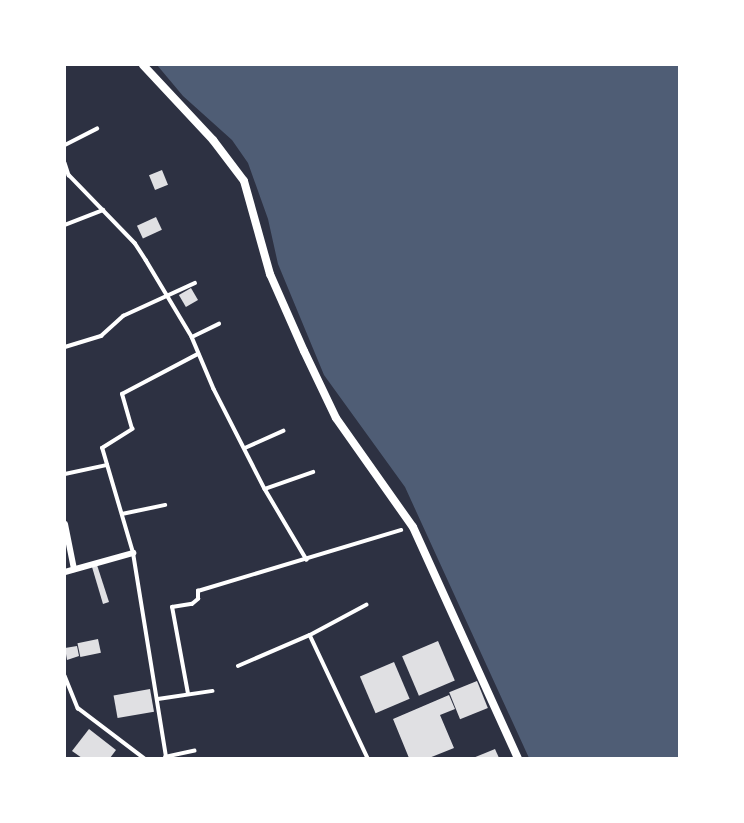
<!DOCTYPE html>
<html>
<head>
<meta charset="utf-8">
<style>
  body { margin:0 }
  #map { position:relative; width:744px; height:823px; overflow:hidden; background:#2d3142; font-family:Ubuntu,sans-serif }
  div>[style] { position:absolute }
  .water>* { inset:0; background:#4f5d75 }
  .building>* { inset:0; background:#e0e0e3; transform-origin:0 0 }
  .service>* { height:3.5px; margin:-1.75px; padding:0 1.75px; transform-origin:1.75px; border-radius:1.75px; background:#fff }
  .minor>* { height:6px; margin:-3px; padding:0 3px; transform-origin:3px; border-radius:3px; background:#fff }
  .tertiary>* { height:8px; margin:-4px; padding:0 4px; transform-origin:4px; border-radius:4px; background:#fff }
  span { translate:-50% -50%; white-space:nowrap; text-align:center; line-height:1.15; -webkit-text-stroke:7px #fff; paint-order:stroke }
  .frame { position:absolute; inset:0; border:66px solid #fff; pointer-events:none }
</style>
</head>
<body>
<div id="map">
  <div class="water">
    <i style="clip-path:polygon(157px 65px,679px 65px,679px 758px,529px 758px,405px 487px,324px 375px,278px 264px,268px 219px,248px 163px,232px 140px,183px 96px)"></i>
  </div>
  <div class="building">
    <i style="left:162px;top:170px;width:16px;height:14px;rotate:68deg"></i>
    <i style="left:156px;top:217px;width:14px;height:21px;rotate:65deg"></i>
    <i style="left:191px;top:288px;width:14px;height:14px;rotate:60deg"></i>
    <i style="clip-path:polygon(97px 565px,109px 602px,103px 604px,92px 567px)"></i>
    <i style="left:98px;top:639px;width:14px;height:21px;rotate:78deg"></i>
    <i style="left:438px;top:641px;width:43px;height:39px;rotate:67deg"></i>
    <i style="clip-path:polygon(77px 646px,79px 656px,67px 660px,65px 648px)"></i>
    <i style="left:394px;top:662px;width:40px;height:37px;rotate:67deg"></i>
    <i style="left:477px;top:681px;width:29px;height:30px;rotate:68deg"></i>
    <i style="left:150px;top:689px;width:23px;height:37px;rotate:80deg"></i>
    <i style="clip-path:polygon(449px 695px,455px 709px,440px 715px,454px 748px,429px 758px,409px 758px,393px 719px)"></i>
    <i style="clip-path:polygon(89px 729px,116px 750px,110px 758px,82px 758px,72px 751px)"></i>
    <i style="clip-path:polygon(495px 749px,499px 758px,473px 758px)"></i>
  </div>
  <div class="service">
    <i style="left:65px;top:145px;width:36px;rotate:-27deg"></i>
    <i style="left:65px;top:163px;width:13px;rotate:72deg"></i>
    <i style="left:69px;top:175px;width:95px;rotate:45.9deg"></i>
    <i style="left:135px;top:243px;width:20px;rotate:57deg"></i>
    <i style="left:146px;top:260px;width:90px;rotate:59.1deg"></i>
    <i style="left:192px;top:337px;width:56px;rotate:67.1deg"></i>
    <i style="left:214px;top:389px;width:112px;rotate:63deg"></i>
    <i style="left:265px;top:489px;width:82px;rotate:59.4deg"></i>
    <i style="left:65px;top:225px;width:41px;rotate:-21.5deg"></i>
    <i style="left:192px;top:337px;width:30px;rotate:-26deg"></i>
    <i style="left:65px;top:347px;width:38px;rotate:-17deg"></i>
    <i style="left:101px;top:336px;width:30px;rotate:-42deg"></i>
    <i style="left:123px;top:316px;width:79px;rotate:-24.6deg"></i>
    <i style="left:245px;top:448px;width:42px;rotate:-24.1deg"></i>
    <i style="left:65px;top:474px;width:43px;rotate:-12.1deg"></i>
    <i style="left:265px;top:489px;width:51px;rotate:-19.5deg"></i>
    <i style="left:122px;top:514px;width:44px;rotate:-11.8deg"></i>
    <i style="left:310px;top:635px;width:136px;rotate:64.8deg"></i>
    <i style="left:238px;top:666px;width:78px;rotate:-23.3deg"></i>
    <i style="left:310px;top:635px;width:64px;rotate:-28.2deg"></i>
    <i style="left:65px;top:676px;width:35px;rotate:68deg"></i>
    <i style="left:78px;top:708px;width:83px;rotate:37.1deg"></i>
    <i style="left:188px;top:694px;width:88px;rotate:-100.4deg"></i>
    <i style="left:172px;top:607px;width:20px;rotate:-9deg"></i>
    <i style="left:192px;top:604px;width:8px;rotate:-40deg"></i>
    <i style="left:198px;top:599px;width:8px;rotate:-90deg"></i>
    <i style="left:198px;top:591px;width:212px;rotate:-16.7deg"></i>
    <i style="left:158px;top:699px;width:55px;rotate:-8.4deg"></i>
    <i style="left:195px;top:751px;width:30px;rotate:168deg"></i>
    <i style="left:166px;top:757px;width:207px;rotate:-99.2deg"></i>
    <i style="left:133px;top:553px;width:109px;rotate:-106.4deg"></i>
    <i style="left:102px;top:448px;width:36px;rotate:-32deg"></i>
    <i style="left:132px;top:429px;width:36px;rotate:-106deg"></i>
    <i style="left:122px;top:394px;width:86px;rotate:-27.8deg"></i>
  </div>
  <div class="minor">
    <i style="left:65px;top:524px;width:46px;rotate:78.7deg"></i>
    <i style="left:65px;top:572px;width:71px;rotate:-15.6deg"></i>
  </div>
  <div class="tertiary">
    <i style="left:143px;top:65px;width:103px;rotate:47deg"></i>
    <i style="left:213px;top:140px;width:51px;rotate:52.9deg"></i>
    <i style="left:244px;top:181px;width:97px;rotate:74.4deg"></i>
    <i style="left:270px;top:274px;width:84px;rotate:66.2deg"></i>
    <i style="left:304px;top:351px;width:74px;rotate:64.5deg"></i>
    <i style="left:336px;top:418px;width:133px;rotate:54.8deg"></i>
    <i style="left:413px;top:527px;width:254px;rotate:65.6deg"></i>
  </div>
  <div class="frame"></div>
</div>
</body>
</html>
